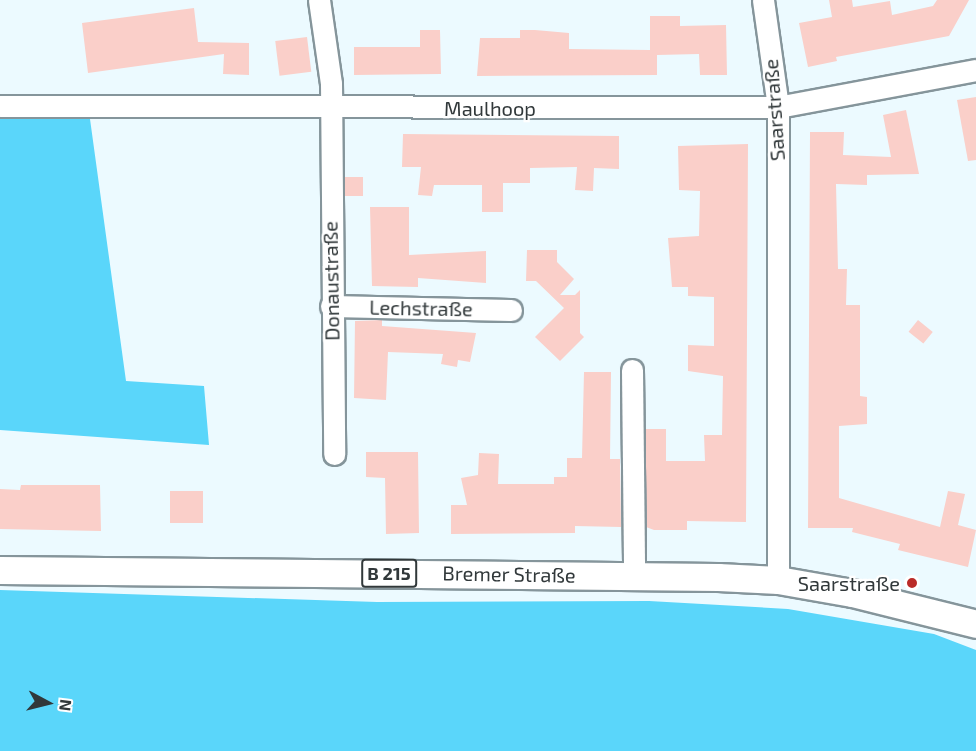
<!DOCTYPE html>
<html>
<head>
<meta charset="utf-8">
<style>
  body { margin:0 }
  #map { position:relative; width:976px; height:751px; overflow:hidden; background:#ecfaff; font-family:"Exo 2",sans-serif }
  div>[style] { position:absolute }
  .green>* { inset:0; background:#5ad6fa }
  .building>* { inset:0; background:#facfc9; transform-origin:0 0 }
  .roads { filter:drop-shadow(2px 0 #85959b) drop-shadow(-2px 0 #85959b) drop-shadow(0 2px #85959b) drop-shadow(0 -2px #85959b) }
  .minor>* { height:21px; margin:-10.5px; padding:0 10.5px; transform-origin:10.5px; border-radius:10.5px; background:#fff }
  .major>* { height:27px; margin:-13.5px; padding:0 13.5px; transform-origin:13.5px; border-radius:13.5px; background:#fff }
  .dots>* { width:16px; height:16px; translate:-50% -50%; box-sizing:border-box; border:3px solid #fff; border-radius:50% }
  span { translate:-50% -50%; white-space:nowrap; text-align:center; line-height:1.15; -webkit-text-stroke:4.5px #fff; paint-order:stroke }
  .shield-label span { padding:2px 4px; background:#fff; border:2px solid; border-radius:4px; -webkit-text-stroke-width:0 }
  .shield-label { font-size:18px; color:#31383a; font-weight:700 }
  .street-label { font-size:20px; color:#31383a }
  .poi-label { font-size:20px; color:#31383a }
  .right { translate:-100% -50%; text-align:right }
  .north { position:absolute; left:18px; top:673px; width:60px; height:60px; -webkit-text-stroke:4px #fff; paint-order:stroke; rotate:97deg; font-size:16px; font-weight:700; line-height:24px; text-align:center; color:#31383a }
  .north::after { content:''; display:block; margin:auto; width:21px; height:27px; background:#31383a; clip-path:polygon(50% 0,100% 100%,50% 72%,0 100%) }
</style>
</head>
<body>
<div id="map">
  <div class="green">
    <i style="clip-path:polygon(0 119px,90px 119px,126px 381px,204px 386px,209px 445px,0 430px)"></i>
    <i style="clip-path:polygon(0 590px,377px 602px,649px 601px,788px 609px,934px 634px,976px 650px,976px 751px,0 751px)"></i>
  </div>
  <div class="building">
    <i style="clip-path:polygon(829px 0,852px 0,853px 7px,890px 1px,892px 15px,933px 6px,937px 0,969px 0,949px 36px,836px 57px,837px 61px,808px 67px,799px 23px,832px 17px)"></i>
    <i style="clip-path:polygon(194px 8px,198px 42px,249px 43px,249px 75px,223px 74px,224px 54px,88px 73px,82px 23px)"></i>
    <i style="clip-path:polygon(650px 16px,680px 16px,680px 26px,726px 25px,727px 75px,700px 75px,699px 54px,657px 55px,657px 75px,477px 76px,480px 38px,520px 38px,520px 30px,535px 30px,569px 33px,569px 49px,650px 50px)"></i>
    <i style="clip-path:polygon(420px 30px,440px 30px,441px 74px,354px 75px,354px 47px,420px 47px)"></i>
    <i style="left:307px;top:37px;width:35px;height:32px;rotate:83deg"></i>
    <i style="clip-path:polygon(976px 97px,976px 160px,968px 161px,957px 100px)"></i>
    <i style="clip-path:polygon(906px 110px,919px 174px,867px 175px,867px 185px,836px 184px,838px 269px,847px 269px,846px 305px,860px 305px,860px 396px,867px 397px,867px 424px,839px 426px,839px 498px,940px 527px,948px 491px,965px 494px,958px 525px,976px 530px,968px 567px,898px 550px,900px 544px,852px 532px,853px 528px,808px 528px,810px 132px,844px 132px,843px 155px,891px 157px,883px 115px)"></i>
    <i style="clip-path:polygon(403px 134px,619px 136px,619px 169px,594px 168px,593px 191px,575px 190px,577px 167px,530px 168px,530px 183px,503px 183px,503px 212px,482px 212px,482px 185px,434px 185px,432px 196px,418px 195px,421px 167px,402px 167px)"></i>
    <i style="clip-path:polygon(748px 144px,746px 522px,687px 521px,687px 530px,654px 530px,646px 527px,645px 429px,666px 429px,666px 461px,705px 461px,704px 435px,722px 435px,723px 376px,688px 371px,688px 345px,714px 346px,714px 297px,688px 296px,688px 287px,672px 287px,668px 238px,699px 236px,700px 191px,679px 190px,678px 146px)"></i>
    <i style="left:345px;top:177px;width:18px;height:19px"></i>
    <i style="clip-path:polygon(370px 207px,409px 207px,409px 255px,486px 251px,486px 283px,418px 278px,418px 287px,372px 286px)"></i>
    <i style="clip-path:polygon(527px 250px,557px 250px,557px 262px,574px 279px,560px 295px,575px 295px,580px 290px,580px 333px,584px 337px,560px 361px,535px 337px,564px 308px,536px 281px,526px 281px)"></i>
    <i style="clip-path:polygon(382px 320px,382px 326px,476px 333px,470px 362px,458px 360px,457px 367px,441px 364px,443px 354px,388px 352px,386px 400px,354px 398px,355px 321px)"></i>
    <i style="left:918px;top:320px;width:19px;height:15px;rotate:39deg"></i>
    <i style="clip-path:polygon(584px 372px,611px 372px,610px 459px,620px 459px,621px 527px,575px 526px,575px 533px,451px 534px,451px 505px,467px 505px,461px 478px,478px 475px,479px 453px,499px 454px,498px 484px,554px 484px,554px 477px,567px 477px,567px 458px,582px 458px)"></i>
    <i style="clip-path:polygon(366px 452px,418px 452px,419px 533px,386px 534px,385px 478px,366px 477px)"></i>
    <i style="clip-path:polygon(21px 485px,100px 485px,101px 531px,0 529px,0 489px,20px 490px)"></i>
    <i style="left:170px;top:491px;width:33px;height:32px"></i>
  </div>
  <div class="roads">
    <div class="minor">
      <i style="left:319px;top:0;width:84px;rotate:81.8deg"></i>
      <i style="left:331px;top:83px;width:371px;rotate:89.5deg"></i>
      <i style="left:763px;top:0;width:108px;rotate:82deg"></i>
      <i style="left:778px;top:107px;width:473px;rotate:90deg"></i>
      <i style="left:0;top:106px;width:778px;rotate:0.07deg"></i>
      <i style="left:778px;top:107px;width:201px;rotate:-10.6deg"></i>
      <i style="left:331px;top:306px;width:180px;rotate:1.3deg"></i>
      <i style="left:632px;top:370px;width:206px;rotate:89.4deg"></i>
    </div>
    <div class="major">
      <i style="left:0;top:570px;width:718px;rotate:0.56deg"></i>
      <i style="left:718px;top:577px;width:60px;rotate:2.9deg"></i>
      <i style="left:778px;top:580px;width:75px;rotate:10deg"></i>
      <i style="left:852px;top:593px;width:128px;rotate:14deg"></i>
    </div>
  </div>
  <div class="dots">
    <i style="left:912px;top:583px;background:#ba2b28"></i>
  </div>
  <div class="shield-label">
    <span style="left:389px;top:573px">B 215</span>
  </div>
  <div class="street-label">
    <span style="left:490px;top:108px">Maulhoop</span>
    <span style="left:774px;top:110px;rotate:-94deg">Saarstraße</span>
    <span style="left:331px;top:281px;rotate:-91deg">Donaustraße</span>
    <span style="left:421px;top:308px;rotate:1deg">Lechstraße</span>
    <span style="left:509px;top:574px;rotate:1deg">Bremer Straße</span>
  </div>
  <div class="poi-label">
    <span class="right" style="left:900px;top:583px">Saarstraße</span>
  </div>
  <div class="north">N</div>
</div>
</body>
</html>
